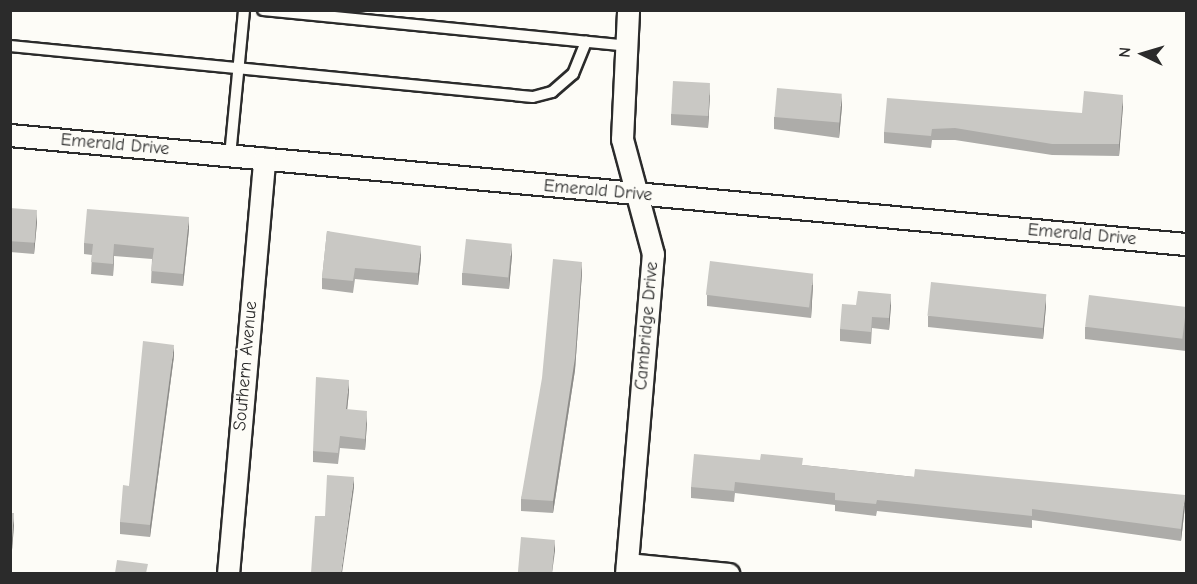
<!DOCTYPE html>
<html>
<head>
<meta charset="utf-8">
<style>
  body { margin:0 }
  #map { position:relative; width:1197px; height:584px; overflow:hidden; background:#fdfcf7; font-family:"Comic Neue",sans-serif }
  div>[style] { position:absolute }
  .roads { filter:drop-shadow(2px 0 #2b2b2b) drop-shadow(-2px 0 #2b2b2b) drop-shadow(0 2px #2b2b2b) drop-shadow(0 -2px #2b2b2b) }
  .service>* { height:10px; margin:-5px; padding:0 5px; transform-origin:5px; border-radius:5px; background:#fdfcf7 }
  .minor>* { height:21px; margin:-10.5px; padding:0 10.5px; transform-origin:10.5px; border-radius:10.5px; background:#fdfcf7 }
  .wall>* { inset:0; background:#adaca9 }
  .shaded-wall>* { inset:0; background:#8d8c89 }
  .building>* { inset:0; background:#c9c8c4; transform-origin:0 0 }
  span { translate:-50% -50%; white-space:nowrap; text-align:center; line-height:1.15; -webkit-text-stroke:4.5px #fdfcf7; paint-order:stroke }
  .street-label { font-size:18px; color:#2b2b2b }
  .frame { position:absolute; inset:0; border:12px solid #2b2b2b; pointer-events:none }
  .north { position:absolute; left:1113px; top:24px; width:60px; height:60px; -webkit-text-stroke:4px #fdfcf7; paint-order:stroke; rotate:275deg; font-size:16px; font-weight:700; line-height:24px; text-align:center; color:#2b2b2b }
  .north::after { content:''; display:block; margin:auto; width:21px; height:27px; background:#2b2b2b; clip-path:polygon(50% 0,100% 100%,50% 72%,0 100%) }
</style>
</head>
<body>
<div id="map">
  <div class="roads">
    <div class="service">
      <i style="left:263px;top:10px;width:366px;rotate:5.6deg"></i>
      <i style="left:10px;top:46px;width:525px;rotate:5.57deg"></i>
      <i style="left:533px;top:97px;width:20px;rotate:-15deg"></i>
      <i style="left:552px;top:92px;width:28px;rotate:-41deg"></i>
      <i style="left:573px;top:74px;width:35px;rotate:-68deg"></i>
      <i style="left:230px;top:156px;width:147px;rotate:-84.5deg"></i>
    </div>
    <div class="minor">
      <i style="left:10px;top:135px;width:1181px;rotate:5.3deg"></i>
      <i style="left:627px;top:564px;width:102px;rotate:5.6deg"></i>
      <i style="left:228px;top:574px;width:417px;rotate:-85deg"></i>
      <i style="left:626px;top:574px;width:321px;rotate:-85.2deg"></i>
      <i style="left:653px;top:254px;width:119px;rotate:-105.1deg"></i>
      <i style="left:622px;top:139px;width:129px;rotate:-87.3deg"></i>
    </div>
  </div>
  <div class="wall">
    <i style="clip-path:polygon(710px 95px,708px 128px,671px 125px,671px 114px)"></i>
    <i style="clip-path:polygon(842px 106px,839px 138px,774px 129px,774px 117px)"></i>
    <i style="clip-path:polygon(1123px 106px,1119px 156px,1052px 155px,955px 140px,932px 140px,931px 148px,884px 143px,884px 132px,1082px 113px)"></i>
    <i style="clip-path:polygon(10px 208px,37px 222px,34px 254px,10px 252px)"></i>
    <i style="clip-path:polygon(189px 229px,183px 286px,151px 283px,152px 259px,114px 256px,113px 276px,91px 274px,92px 255px,84px 254px,84px 243px)"></i>
    <i style="clip-path:polygon(327px 231px,421px 258px,418px 285px,355px 279px,353px 293px,322px 289px,322px 278px)"></i>
    <i style="clip-path:polygon(512px 255px,509px 289px,462px 285px,462px 273px)"></i>
    <i style="clip-path:polygon(582px 273px,575px 370px,553px 513px,521px 511px,521px 499px)"></i>
    <i style="clip-path:polygon(813px 285px,811px 318px,707px 306px,707px 295px)"></i>
    <i style="clip-path:polygon(856px 305px,891px 305px,889px 330px,872px 328px,871px 344px,840px 341px,840px 329px)"></i>
    <i style="clip-path:polygon(1046px 306px,1043px 339px,928px 327px,928px 316px)"></i>
    <i style="clip-path:polygon(1186px 307px,1186px 351px,1085px 339px,1085px 327px)"></i>
    <i style="clip-path:polygon(174px 356px,150px 537px,120px 534px,120px 522px,129px 486px)"></i>
    <i style="clip-path:polygon(349px 391px,347px 410px,367px 423px,365px 450px,340px 448px,338px 464px,313px 462px,313px 451px)"></i>
    <i style="clip-path:polygon(803px 465px,1185px 506px,1181px 541px,1032px 520px,1032px 528px,877px 511px,876px 516px,835px 511px,835px 505px,735px 493px,734px 502px,691px 498px,691px 487px)"></i>
    <i style="clip-path:polygon(10px 513px,14px 525px,12px 550px,10px 550px)"></i>
  </div>
  <div class="shaded-wall">
    <i style="clip-path:polygon(710px 83px,710px 95px,708px 128px,708px 117px)"></i>
    <i style="clip-path:polygon(842px 94px,842px 106px,839px 138px,839px 127px)"></i>
    <i style="clip-path:polygon(1123px 95px,1123px 106px,1119px 156px,1119px 144px)"></i>
    <i style="clip-path:polygon(37px 210px,37px 222px,34px 254px,34px 243px)"></i>
    <i style="clip-path:polygon(189px 217px,189px 229px,183px 286px,183px 274px)"></i>
    <i style="clip-path:polygon(114px 244px,114px 256px,113px 276px,113px 264px)"></i>
    <i style="clip-path:polygon(512px 244px,512px 255px,509px 289px,509px 278px)"></i>
    <i style="clip-path:polygon(421px 246px,421px 258px,418px 285px,418px 273px)"></i>
    <i style="clip-path:polygon(582px 262px,582px 273px,575px 370px,553px 513px,553px 501px)"></i>
    <i style="clip-path:polygon(813px 273px,813px 285px,811px 318px,811px 307px)"></i>
    <i style="clip-path:polygon(891px 294px,891px 305px,889px 330px,889px 318px)"></i>
    <i style="clip-path:polygon(1046px 294px,1046px 306px,1043px 339px,1043px 328px)"></i>
    <i style="clip-path:polygon(174px 345px,174px 356px,150px 537px,150px 525px)"></i>
    <i style="clip-path:polygon(349px 380px,349px 391px,346px 421px,346px 409px)"></i>
    <i style="clip-path:polygon(367px 411px,367px 423px,365px 450px,365px 439px)"></i>
    <i style="clip-path:polygon(354px 477px,354px 488px,342px 573px,341px 573px)"></i>
    <i style="clip-path:polygon(1185px 495px,1185px 506px,1181px 541px,1181px 529px)"></i>
    <i style="clip-path:polygon(14px 513px,14px 525px,12px 550px,12px 538px)"></i>
    <i style="clip-path:polygon(555px 540px,555px 551px,552px 573px,551px 573px)"></i>
  </div>
  <div class="building">
    <i style="left:673px;top:81px;width:37px;height:33px;rotate:3deg"></i>
    <i style="left:777px;top:88px;width:65px;height:29px;rotate:5deg"></i>
    <i style="clip-path:polygon(1084px 91px,1123px 95px,1119px 144px,1052px 144px,955px 128px,932px 129px,931px 136px,884px 132px,887px 98px,1082px 113px)"></i>
    <i style="left:10px;top:208px;width:27px;height:33px;rotate:4deg"></i>
    <i style="clip-path:polygon(87px 209px,189px 217px,183px 274px,151px 271px,154px 248px,114px 244px,113px 264px,91px 262px,93px 244px,84px 243px)"></i>
    <i style="clip-path:polygon(327px 231px,421px 246px,418px 273px,355px 268px,353px 281px,322px 278px)"></i>
    <i style="left:466px;top:239px;width:46px;height:34px;rotate:6deg"></i>
    <i style="clip-path:polygon(553px 259px,582px 262px,575px 358px,553px 501px,521px 499px,542px 378px)"></i>
    <i style="left:710px;top:261px;width:104px;height:34px;rotate:7deg"></i>
    <i style="left:931px;top:282px;width:116px;height:34px;rotate:6deg"></i>
    <i style="clip-path:polygon(858px 291px,891px 294px,889px 318px,872px 317px,871px 332px,840px 329px,842px 304px,856px 305px)"></i>
    <i style="left:1089px;top:295px;width:98px;height:32px;rotate:7deg"></i>
    <i style="clip-path:polygon(143px 341px,174px 345px,150px 525px,120px 522px,123px 485px,129px 486px)"></i>
    <i style="clip-path:polygon(316px 377px,349px 380px,346px 409px,367px 411px,365px 439px,340px 436px,338px 453px,313px 451px)"></i>
    <i style="clip-path:polygon(694px 454px,760px 460px,761px 454px,803px 458px,802px 465px,914px 477px,915px 469px,1185px 495px,1181px 529px,1032px 509px,1032px 516px,877px 500px,876px 504px,835px 500px,835px 493px,735px 482px,734px 491px,691px 487px)"></i>
    <i style="clip-path:polygon(327px 475px,354px 477px,341px 573px,311px 573px,315px 516px,325px 516px)"></i>
    <i style="clip-path:polygon(10px 513px,14px 513px,12px 538px,10px 538px)"></i>
    <i style="left:521px;top:537px;width:34px;height:36px;rotate:5deg"></i>
    <i style="clip-path:polygon(117px 560px,148px 564px,146px 573px,115px 573px)"></i>
  </div>
  <div class="street-label">
    <span style="left:115px;top:145px;rotate:5deg">Emerald Drive</span>
    <span style="left:598px;top:191px;rotate:5deg">Emerald Drive</span>
    <span style="left:1082px;top:235px;rotate:5deg">Emerald Drive</span>
    <span style="left:647px;top:326px;rotate:-85deg">Cambridge Drive</span>
    <span style="left:246px;top:366px;rotate:-85deg">Southern Avenue</span>
  </div>
  <div class="frame"></div>
  <div class="north">N</div>
</div>
</body>
</html>
